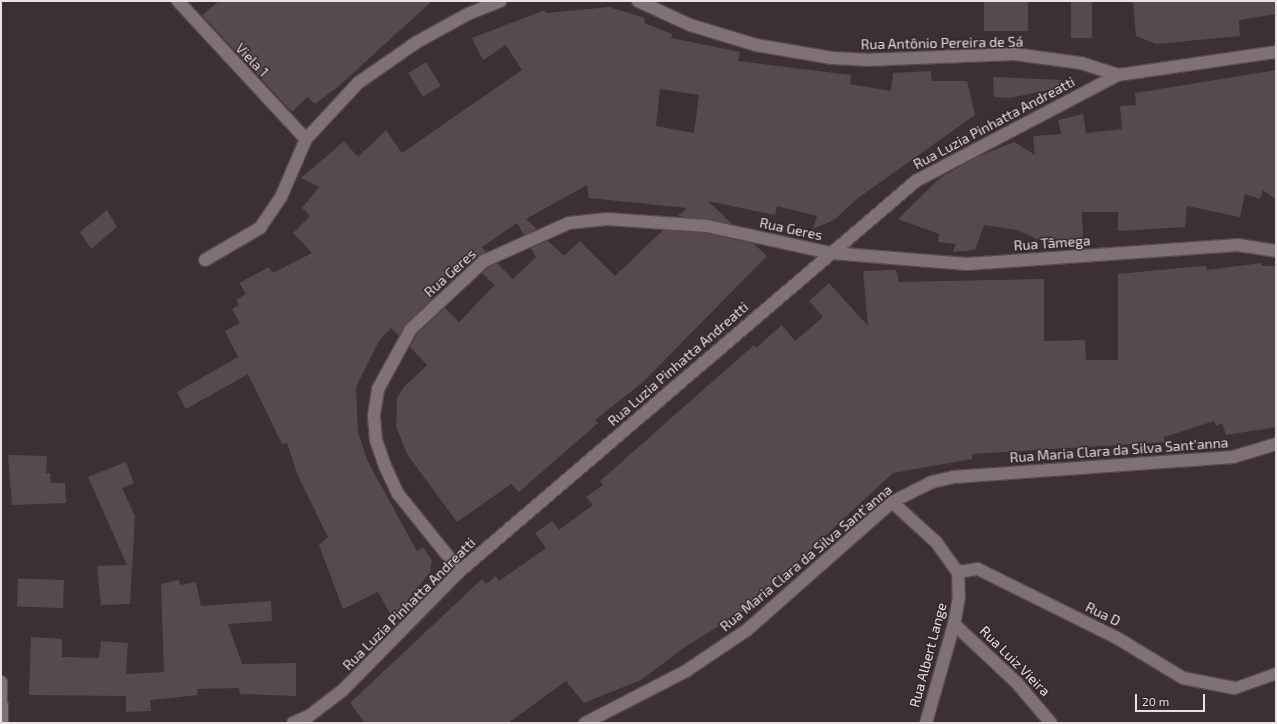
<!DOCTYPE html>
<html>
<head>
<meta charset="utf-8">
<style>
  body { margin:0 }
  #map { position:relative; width:1277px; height:724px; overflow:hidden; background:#3c3034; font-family:"Exo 2",sans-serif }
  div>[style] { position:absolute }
  .building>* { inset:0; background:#574a4e; transform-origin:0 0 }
  .roads { filter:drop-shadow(1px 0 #564c50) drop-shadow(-1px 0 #564c50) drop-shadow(0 1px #564c50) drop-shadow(0 -1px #564c50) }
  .service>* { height:11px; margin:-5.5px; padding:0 5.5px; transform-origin:5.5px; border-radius:5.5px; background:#7f7176 }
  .minor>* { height:12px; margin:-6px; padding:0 6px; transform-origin:6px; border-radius:6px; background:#7f7176 }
  .tertiary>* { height:12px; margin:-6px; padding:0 6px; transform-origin:6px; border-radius:6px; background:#7f7176 }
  span { translate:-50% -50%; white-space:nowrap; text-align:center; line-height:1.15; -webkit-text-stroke:3px #32262a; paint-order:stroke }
  .street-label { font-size:14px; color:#e9e1e3 }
  .frame { position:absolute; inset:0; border:2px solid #e9e1e3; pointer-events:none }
  .scale { position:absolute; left:1135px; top:694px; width:70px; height:18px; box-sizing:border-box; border:2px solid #e9e1e3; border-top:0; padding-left:5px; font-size:12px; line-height:14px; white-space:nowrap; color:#e9e1e3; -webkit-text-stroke:3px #32262a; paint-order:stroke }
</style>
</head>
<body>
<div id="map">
  <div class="building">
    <i style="clip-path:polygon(219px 1px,432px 1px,340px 85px,315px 104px,307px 97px,292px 112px,202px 15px)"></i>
    <i style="left:984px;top:1px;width:44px;height:30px"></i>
    <i style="left:1071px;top:1px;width:21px;height:37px"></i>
    <i style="clip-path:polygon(1133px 1px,1276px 1px,1276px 14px,1239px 20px,1240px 36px,1156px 44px,1136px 36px)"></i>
    <i style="clip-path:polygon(evenodd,609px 7px,645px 18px,644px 23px,672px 34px,671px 38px,740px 52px,738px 61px,851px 75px,850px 84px,891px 91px,893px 73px,931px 71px,932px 81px,967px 81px,975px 115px,858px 198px,834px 220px,813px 229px,817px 216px,777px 206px,775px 215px,708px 201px,732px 224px,678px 216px,687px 208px,589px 198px,587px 185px,526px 219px,537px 229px,524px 235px,517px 223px,482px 247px,486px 252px,471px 263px,468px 259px,427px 289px,435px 297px,406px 324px,399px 336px,391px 328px,379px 341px,356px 387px,358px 433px,368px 462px,417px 551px,423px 547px,432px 561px,430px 572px,393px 619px,378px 592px,343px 609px,319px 545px,328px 537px,298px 476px,287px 443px,282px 444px,248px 374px,186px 409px,177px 392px,238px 357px,225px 331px,240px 323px,232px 309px,239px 305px,236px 300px,246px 294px,239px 283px,269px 267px,273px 273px,312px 253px,293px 233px,310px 216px,302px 208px,319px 187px,301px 178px,344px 141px,358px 157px,386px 130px,402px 153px,522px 70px,506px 45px,483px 60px,472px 38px,545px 10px,547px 13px,609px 7px,660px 89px,699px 95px,694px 133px,656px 126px,660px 89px)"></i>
    <i style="left:426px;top:62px;width:28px;height:21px;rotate:58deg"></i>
    <i style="clip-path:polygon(1276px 70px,1276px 200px,1263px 190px,1260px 199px,1245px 194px,1240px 217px,1187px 206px,1185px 227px,1118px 231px,1118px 212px,1082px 212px,1083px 238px,1044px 242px,1017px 230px,984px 225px,975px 250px,953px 252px,956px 244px,938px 242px,939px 234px,898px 219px,941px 177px,977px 157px,1014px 142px,1035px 155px,1033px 136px,1061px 134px,1058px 120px,1083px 114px,1086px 133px,1122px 129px,1120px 106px,1136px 105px,1135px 93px)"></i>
    <i style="clip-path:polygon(993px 77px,1063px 80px,1063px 87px,1010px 98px,994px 97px)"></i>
    <i style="clip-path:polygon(107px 210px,117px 227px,91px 249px,80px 232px)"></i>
    <i style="clip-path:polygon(663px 230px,706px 233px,754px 244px,767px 256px,643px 382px,595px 420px,598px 423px,519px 492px,511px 484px,457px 522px,407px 454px,396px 426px,397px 398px,403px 388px,427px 365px,410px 347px,417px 334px,445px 308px,459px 322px,495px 285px,482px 273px,488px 267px,497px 263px,513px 279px,536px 257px,531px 248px,548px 241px,564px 256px,580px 241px,615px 276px)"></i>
    <i style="clip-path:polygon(1261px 263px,1262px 266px,1276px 266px,1276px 427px,1226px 435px,1222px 423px,1216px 426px,1214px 421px,1164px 437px,1165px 442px,972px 454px,972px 459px,893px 473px,745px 610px,685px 647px,641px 680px,584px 703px,566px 681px,508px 723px,365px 723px,350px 703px,482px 579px,486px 584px,496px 576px,499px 581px,546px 548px,535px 533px,552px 521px,559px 530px,593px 505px,586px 497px,603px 485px,600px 481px,754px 345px,756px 348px,782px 325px,795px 341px,823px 317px,809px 301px,829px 283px,868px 326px,863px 271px,896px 270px,899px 282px,1044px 279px,1044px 341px,1085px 340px,1086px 360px,1118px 360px,1118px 274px,1191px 267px,1206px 266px,1207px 270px)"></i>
    <i style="clip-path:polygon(8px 455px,47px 456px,46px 473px,50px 473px,51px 483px,65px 483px,66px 503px,12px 505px)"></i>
    <i style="clip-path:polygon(126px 462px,134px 483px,122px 488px,135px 516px,130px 604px,101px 605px,97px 566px,127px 565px,88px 477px)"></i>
    <i style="left:64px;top:580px;width:28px;height:46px;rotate:92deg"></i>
    <i style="clip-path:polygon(179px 580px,180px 585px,196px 582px,201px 606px,271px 601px,272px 621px,228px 624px,242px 664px,296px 663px,296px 696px,240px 694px,239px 688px,197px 689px,198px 695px,150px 700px,151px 711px,126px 712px,126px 696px,29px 695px,31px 637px,62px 639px,62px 657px,99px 658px,101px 641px,128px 643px,126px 674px,164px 672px,161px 584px)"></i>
  </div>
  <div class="roads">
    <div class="service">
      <i style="left:1234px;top:688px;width:45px;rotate:-19.7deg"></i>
    </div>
    <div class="minor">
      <i style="left:178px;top:1px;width:188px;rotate:47.2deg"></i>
      <i style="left:638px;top:1px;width:57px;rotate:24.8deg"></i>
      <i style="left:690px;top:25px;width:69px;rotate:16.9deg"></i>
      <i style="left:756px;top:45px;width:77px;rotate:9.7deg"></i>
      <i style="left:832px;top:58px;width:34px;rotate:3deg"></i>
      <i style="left:866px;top:60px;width:148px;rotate:-2.3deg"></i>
      <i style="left:1014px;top:54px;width:68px;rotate:7.7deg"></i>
      <i style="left:1081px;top:63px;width:39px;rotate:18deg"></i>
      <i style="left:205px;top:260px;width:64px;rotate:-30.2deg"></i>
      <i style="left:260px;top:228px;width:37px;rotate:-56deg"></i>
      <i style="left:281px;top:197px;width:63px;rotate:-66.7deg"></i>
      <i style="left:306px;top:139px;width:76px;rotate:-47.1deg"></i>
      <i style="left:358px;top:83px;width:72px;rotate:-34.8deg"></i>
      <i style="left:417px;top:42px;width:58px;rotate:-28.8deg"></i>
      <i style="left:468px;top:14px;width:35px;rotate:-22deg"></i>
      <i style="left:892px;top:502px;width:59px;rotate:42.3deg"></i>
      <i style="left:936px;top:542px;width:37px;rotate:54deg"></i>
      <i style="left:958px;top:572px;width:25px;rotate:88deg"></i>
      <i style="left:959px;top:597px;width:27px;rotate:100deg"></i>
      <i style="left:954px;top:624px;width:103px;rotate:105.8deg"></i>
      <i style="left:460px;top:571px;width:99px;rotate:-128.8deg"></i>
      <i style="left:398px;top:494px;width:31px;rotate:-115deg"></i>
      <i style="left:385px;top:466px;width:28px;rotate:-109deg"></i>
      <i style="left:376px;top:440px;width:25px;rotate:-95deg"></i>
      <i style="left:374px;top:415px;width:26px;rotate:-81deg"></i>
      <i style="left:378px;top:389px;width:68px;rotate:-61.2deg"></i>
      <i style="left:411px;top:329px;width:100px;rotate:-43deg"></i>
      <i style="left:484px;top:261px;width:93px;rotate:-24.1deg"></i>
      <i style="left:569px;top:223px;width:38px;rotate:-6deg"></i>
      <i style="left:607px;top:219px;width:100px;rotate:4deg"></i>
      <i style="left:707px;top:226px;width:127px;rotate:12.3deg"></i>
      <i style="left:831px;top:253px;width:136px;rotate:4.6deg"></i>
      <i style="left:967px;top:264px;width:272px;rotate:-4deg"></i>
      <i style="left:1238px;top:245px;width:38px;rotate:9deg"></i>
      <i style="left:958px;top:572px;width:20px;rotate:-9deg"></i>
      <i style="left:978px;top:569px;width:155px;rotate:26.4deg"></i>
      <i style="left:1117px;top:638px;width:77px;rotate:31.2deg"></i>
      <i style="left:1183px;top:678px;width:52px;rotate:11.1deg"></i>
      <i style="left:954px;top:624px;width:85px;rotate:43.1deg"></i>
      <i style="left:1016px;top:682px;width:54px;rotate:49.5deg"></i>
      <i style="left:1px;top:682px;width:41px;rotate:88.6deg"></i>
      <i style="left:585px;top:723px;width:114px;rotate:-27.2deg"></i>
      <i style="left:686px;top:671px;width:73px;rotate:-33.9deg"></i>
      <i style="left:747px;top:630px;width:193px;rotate:-41.4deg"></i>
      <i style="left:892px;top:502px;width:45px;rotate:-26.6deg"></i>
      <i style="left:932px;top:482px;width:23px;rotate:-13deg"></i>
      <i style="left:954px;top:477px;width:280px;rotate:-4.1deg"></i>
      <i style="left:1233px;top:457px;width:45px;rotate:-16.8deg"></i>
    </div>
    <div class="tertiary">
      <i style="left:293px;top:723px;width:17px;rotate:-24deg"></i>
      <i style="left:309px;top:716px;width:43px;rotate:-37.4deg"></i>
      <i style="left:343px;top:690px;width:167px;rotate:-45.5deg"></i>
      <i style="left:460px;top:571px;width:600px;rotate:-40.54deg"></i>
      <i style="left:916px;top:181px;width:228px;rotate:-27.7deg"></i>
      <i style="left:1118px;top:75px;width:160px;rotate:-8.3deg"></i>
    </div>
  </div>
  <div class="street-label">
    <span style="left:942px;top:43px;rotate:-1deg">Rua Antônio Pereira de Sá</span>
    <span style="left:252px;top:60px;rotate:46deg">Viela 1</span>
    <span style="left:994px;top:123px;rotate:-28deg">Rua Luzia Pinhatta Andreatti</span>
    <span style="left:791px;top:229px;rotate:12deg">Rua Geres</span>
    <span style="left:1052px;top:243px;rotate:-4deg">Rua Tâmega</span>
    <span style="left:450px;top:273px;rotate:-42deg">Rua Geres</span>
    <span style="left:678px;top:364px;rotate:-41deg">Rua Luzia Pinhatta Andreatti</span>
    <span style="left:1119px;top:450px;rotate:-4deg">Rua Maria Clara da Silva Sant'anna</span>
    <span style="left:806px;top:558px;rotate:-40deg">Rua Maria Clara da Silva Sant'anna</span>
    <span style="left:409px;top:604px;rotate:-45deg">Rua Luzia Pinhatta Andreatti</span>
    <span style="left:1103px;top:614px;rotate:26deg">Rua D</span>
    <span style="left:928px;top:655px;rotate:-75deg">Rua Albert Lange</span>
    <span style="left:1015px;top:661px;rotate:45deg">Rua Luiz Vieira</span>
  </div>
  <div class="frame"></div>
  <div class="scale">20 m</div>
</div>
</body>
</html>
